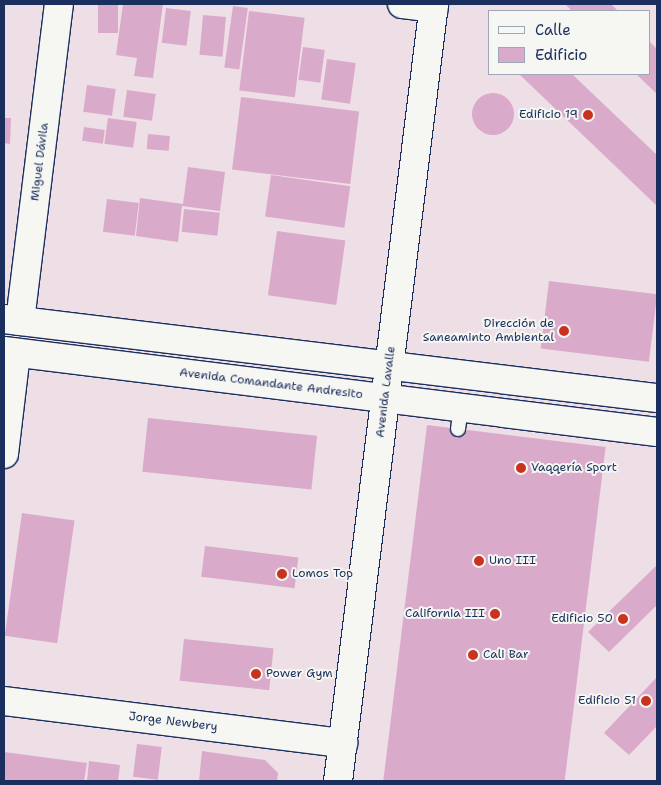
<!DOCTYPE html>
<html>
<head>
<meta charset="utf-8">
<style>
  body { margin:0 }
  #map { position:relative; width:661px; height:785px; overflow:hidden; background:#eedfe6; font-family:"Shantell Sans",sans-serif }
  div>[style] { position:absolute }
  .building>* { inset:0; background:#daaaca; transform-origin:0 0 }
  .round { border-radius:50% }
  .roads { filter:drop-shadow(1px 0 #1b2f5e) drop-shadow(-1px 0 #1b2f5e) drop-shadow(0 1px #1b2f5e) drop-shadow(0 -1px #1b2f5e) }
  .service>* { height:14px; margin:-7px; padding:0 7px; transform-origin:7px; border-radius:7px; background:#f6f6f2 }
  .minor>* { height:28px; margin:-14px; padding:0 14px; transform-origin:14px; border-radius:14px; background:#f6f6f2 }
  .secondary>* { height:28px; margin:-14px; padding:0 14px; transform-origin:14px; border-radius:14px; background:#f6f6f2 }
  .primary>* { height:28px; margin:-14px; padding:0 14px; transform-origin:14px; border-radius:14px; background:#f6f6f2 }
  .dots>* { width:14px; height:14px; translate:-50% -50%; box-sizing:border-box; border:2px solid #f6f6f2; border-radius:50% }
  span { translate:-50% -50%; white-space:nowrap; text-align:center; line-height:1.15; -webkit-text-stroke:4px #f6f6f2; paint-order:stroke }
  .poi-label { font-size:12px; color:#1b2f5e }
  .right { translate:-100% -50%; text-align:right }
  .left { translate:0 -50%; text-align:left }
  .street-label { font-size:12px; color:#1b2f5e }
  .frame { position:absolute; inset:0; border:5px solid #1b2f5e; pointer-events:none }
  .legend { position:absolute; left:488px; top:10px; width:162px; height:65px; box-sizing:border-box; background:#f6f6f2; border:1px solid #9ea6b7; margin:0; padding:6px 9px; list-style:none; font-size:15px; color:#1b2f5e }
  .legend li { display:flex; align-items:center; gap:10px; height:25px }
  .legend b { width:25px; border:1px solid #9ea6b7 }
</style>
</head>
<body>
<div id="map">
  <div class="building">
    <i style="left:98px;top:4px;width:20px;height:29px"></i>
    <i style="clip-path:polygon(123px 4px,163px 4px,153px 78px,134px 76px,137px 58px,116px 55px)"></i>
    <i style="clip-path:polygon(565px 4px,611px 4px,618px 11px,572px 11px)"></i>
    <i style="left:233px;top:6px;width:15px;height:62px;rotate:8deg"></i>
    <i style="left:166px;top:8px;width:25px;height:35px;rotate:7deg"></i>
    <i style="left:249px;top:11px;width:56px;height:80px;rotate:7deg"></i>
    <i style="left:203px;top:15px;width:23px;height:40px;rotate:5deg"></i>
    <i style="clip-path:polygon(650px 42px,657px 49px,657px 94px,636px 74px,650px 74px)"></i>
    <i style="left:303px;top:47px;width:22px;height:33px;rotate:8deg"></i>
    <i style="left:327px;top:59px;width:29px;height:41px;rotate:8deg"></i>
    <i style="clip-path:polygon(519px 74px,572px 74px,657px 155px,657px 206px)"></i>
    <i style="left:87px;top:85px;width:29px;height:27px;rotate:8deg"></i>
    <i style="left:127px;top:90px;width:29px;height:27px;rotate:8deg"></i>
    <i class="round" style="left:472px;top:93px;width:42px;height:42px"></i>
    <i style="left:241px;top:97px;width:119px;height:73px;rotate:7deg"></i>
    <i style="clip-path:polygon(4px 118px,11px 118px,10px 144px,4px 143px)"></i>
    <i style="left:108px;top:118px;width:29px;height:26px;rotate:8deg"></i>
    <i style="left:84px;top:127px;width:21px;height:14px;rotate:8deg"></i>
    <i style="left:148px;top:134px;width:22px;height:15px;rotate:5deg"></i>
    <i style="clip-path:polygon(188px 167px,225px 172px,220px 211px,182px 206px,178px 242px,136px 236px,140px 198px,183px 204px)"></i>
    <i style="left:271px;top:175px;width:80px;height:42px;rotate:8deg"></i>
    <i style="left:107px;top:199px;width:32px;height:33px;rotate:7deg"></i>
    <i style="left:184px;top:209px;width:36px;height:23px;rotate:6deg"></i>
    <i style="left:277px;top:231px;width:69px;height:65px;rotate:8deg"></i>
    <i style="left:549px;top:281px;width:109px;height:68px;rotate:7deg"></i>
    <i style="left:148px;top:418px;width:170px;height:54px;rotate:6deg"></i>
    <i style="left:427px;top:425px;width:180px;height:359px;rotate:7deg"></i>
    <i style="left:22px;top:513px;width:53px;height:124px;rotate:8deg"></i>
    <i style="left:205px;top:546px;width:94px;height:31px;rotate:7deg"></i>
    <i style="clip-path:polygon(657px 565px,657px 605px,609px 652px,588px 632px)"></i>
    <i style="left:184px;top:639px;width:90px;height:42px;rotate:6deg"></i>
    <i style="clip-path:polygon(657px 677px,657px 726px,629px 755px,604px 733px)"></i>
    <i style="left:137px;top:744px;width:25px;height:33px;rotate:7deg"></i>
    <i style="clip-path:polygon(202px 751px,265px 760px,278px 773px,277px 781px,199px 781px)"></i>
    <i style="clip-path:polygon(4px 752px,87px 763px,84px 781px,4px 781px)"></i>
    <i style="clip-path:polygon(89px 761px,120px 765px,118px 781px,87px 781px)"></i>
  </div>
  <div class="roads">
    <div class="service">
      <i style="left:458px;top:429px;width:21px;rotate:-82deg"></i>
    </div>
    <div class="minor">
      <i style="left:402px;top:4px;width:32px;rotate:7deg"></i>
      <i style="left:20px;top:321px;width:319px;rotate:-83deg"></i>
      <i style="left:4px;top:454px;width:102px;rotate:-83.2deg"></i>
      <i style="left:4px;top:701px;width:342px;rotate:7.1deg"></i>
    </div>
    <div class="secondary">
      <i style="left:4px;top:319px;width:658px;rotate:6.9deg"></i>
      <i style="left:4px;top:351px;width:658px;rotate:7.07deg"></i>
    </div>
    <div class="primary">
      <i style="left:338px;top:781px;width:783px;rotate:-82.96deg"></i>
    </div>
  </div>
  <div class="dots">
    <i style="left:588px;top:115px;background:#c8321e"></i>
    <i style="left:564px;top:331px;background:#c8321e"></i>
    <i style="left:521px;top:468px;background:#c8321e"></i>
    <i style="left:479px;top:561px;background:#c8321e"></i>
    <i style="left:282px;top:574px;background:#c8321e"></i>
    <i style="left:495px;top:614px;background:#c8321e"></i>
    <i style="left:623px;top:619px;background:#c8321e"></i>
    <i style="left:473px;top:655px;background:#c8321e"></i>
    <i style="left:256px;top:674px;background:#c8321e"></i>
    <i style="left:646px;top:701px;background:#c8321e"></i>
  </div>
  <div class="poi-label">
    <span class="right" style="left:578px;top:115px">Edificio 19</span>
    <span class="right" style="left:554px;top:331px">Dirección de<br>Saneaminto Ambiental</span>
    <span class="left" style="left:531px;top:468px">Vaqqería Sport</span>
    <span class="left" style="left:489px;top:561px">Uno III</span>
    <span class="left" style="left:292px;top:574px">Lomos Top</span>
    <span class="right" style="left:485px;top:614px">California III</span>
    <span class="right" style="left:613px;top:619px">Edificio 50</span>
    <span class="left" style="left:483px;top:655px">Cali Bar</span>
    <span class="left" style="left:266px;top:674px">Power Gym</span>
    <span class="right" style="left:636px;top:701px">Edificio 51</span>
  </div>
  <div class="street-label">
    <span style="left:40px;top:162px;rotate:-83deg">Miguel Dávila</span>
    <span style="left:271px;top:384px;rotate:7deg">Avenida Comandante Andresito</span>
    <span style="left:386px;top:392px;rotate:-83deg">Avenida Lavalle</span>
    <span style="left:173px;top:722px;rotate:7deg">Jorge Newbery</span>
  </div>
  <div class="frame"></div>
  <ul class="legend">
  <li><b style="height:6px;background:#f6f6f2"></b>Calle</li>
  <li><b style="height:14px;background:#daaaca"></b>Edificio</li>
  </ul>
</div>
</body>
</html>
